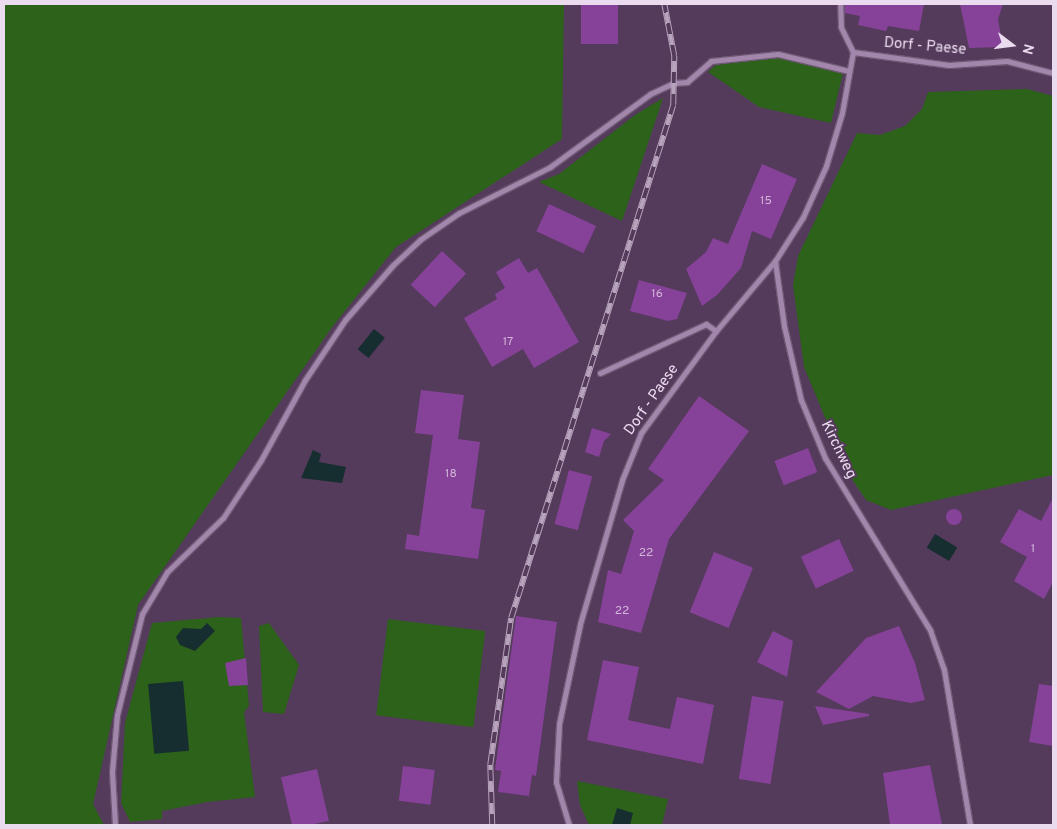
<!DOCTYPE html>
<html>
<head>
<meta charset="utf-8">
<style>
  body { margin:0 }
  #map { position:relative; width:1057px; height:829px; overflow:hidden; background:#543a5b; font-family:Overpass,sans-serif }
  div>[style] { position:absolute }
  .green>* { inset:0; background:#2d621b; transform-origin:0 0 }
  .water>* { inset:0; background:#162e2f; transform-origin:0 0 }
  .building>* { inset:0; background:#864298; transform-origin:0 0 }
  .round { border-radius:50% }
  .roads { filter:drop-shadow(1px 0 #6e5874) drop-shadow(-1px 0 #6e5874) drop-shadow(0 1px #6e5874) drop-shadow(0 -1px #6e5874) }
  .street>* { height:5px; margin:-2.5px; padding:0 2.5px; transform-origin:2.5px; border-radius:2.5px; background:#a386ab }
  .rail>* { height:5.5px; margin-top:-2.75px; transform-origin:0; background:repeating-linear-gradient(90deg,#543a5b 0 11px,#b7a3bc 0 22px); box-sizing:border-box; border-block:1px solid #b7a3bc }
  span { translate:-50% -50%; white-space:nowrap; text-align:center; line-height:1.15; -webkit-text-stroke:4px #543a5b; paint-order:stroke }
  .number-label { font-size:12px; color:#d2b5d9 }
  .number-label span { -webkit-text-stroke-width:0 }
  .street-label { font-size:15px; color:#ebdbef }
  .frame { position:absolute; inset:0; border:5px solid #ebdbef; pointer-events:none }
  .north { position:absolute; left:987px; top:20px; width:50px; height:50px; -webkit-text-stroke:4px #543a5b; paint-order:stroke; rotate:105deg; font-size:14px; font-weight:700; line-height:20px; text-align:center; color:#ebdbef }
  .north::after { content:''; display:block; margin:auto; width:18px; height:22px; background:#ebdbef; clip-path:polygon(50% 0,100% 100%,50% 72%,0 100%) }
</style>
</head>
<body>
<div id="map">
  <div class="green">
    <i style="clip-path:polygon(4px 4px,564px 4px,562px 139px,396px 247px,333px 326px,138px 605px,93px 804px,104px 825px,4px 825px)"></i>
    <i style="clip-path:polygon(778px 58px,843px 73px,831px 123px,759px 107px,708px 72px,716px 65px)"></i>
    <i style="clip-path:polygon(1027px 89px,1053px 96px,1053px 475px,891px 510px,866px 500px,849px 475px,804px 367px,793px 285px,798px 256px,857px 133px,880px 135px,905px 126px,922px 109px,928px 92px)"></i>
    <i style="clip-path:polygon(663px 98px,622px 221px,539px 182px,559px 174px,635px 115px)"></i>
    <i style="clip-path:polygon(219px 617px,241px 618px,249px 706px,244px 712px,255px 797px,207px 802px,162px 811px,162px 819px,130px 822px,121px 803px,125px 723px,152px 623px)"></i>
    <i style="left:388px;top:619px;width:98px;height:97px;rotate:7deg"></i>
    <i style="clip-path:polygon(269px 623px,299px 665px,284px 714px,263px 712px,259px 626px)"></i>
    <i style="clip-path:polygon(577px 781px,668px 799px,662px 825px,589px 825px,580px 805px)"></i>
  </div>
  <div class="water">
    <i style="left:374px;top:329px;width:14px;height:26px;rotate:39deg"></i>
    <i style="clip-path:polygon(313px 450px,321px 454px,319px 462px,346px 467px,342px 483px,301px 478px)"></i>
    <i style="left:935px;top:534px;width:26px;height:16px;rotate:31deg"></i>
    <i style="clip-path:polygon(207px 623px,215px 631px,195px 651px,180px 645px,176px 637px,183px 628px,201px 629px)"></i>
    <i style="left:183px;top:681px;width:70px;height:35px;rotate:85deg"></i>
    <i style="clip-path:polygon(617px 808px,633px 813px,630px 825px,612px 825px)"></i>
  </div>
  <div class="building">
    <i style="left:581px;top:4px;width:37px;height:40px"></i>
    <i style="clip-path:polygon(844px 4px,924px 4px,919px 31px,888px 26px,886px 31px,858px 25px,860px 16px,845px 13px)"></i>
    <i style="clip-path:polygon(960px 4px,1003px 4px,998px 19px,1003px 47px,969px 48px)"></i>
    <i style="clip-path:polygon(762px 164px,797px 179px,771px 239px,752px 231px,741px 268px,717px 295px,702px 306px,686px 269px,706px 252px,713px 238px,728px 244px)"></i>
    <i style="left:549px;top:204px;width:52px;height:30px;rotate:25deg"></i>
    <i style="left:442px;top:251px;width:33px;height:46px;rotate:43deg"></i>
    <i style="clip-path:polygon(519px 258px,528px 273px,537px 268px,579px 342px,534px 368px,523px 349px,492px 367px,464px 318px,497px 299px,495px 294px,505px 288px,496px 272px)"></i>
    <i style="clip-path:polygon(639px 280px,687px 293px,677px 319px,668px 321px,630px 311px)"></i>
    <i style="clip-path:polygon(421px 390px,464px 395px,458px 439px,480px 442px,471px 508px,485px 510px,478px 559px,405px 549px,407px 534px,419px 536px,433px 435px,415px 433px)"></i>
    <i style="clip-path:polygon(699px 396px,749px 431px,669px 539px,641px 633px,598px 622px,608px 570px,621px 574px,634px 531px,623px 520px,664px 480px,648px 469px)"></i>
    <i style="clip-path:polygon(592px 428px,611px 434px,604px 441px,599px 457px,585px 452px)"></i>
    <i style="left:808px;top:448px;width:26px;height:36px;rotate:69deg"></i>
    <i style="left:569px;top:470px;width:24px;height:56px;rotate:15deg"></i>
    <i style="clip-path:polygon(1053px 498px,1053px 582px,1044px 599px,1014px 581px,1027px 557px,1000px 542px,1019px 509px,1041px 521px)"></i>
    <i class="round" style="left:946px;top:509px;width:16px;height:16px"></i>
    <i style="left:839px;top:539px;width:35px;height:42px;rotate:65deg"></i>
    <i style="left:714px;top:552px;width:42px;height:65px;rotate:22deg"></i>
    <i style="clip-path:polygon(516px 616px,557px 622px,536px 776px,532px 775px,529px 796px,498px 792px,501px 771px,495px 770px)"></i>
    <i style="clip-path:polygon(899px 626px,915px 663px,925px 700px,911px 703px,873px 696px,849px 709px,816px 692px,866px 638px)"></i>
    <i style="clip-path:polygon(773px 631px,793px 641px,787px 677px,757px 662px)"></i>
    <i style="clip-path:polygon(246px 658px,248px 685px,229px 686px,225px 663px)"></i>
    <i style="clip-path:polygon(603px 660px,639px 667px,628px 720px,670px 729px,677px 697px,714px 705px,703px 764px,587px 740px)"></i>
    <i style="clip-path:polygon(1039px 684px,1053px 686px,1053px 746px,1029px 742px)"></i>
    <i style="left:752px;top:696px;width:32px;height:84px;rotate:9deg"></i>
    <i style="clip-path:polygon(815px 706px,869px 714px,869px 716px,823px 725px)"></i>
    <i style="clip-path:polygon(930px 765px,942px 825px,890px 825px,883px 773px)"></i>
    <i style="left:403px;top:766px;width:32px;height:35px;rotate:7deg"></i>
    <i style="left:317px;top:769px;width:53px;height:37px;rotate:77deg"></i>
  </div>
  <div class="roads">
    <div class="street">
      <i style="left:853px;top:52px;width:97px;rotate:7.7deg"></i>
      <i style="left:949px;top:65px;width:58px;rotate:-3.9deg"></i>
      <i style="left:1007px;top:61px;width:48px;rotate:14.6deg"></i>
      <i style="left:775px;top:261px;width:66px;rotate:82.1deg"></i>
      <i style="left:784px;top:326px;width:76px;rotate:77.1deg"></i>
      <i style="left:801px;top:400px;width:63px;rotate:67.5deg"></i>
      <i style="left:825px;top:458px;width:202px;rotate:58.6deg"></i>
      <i style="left:930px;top:630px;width:42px;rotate:70.7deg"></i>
      <i style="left:944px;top:670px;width:157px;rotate:80.5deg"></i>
      <i style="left:600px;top:373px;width:117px;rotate:-24.8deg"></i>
      <i style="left:706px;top:324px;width:12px;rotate:35deg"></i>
      <i style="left:115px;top:825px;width:53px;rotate:-93.2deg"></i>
      <i style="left:112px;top:772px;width:57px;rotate:-85deg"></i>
      <i style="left:117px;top:715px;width:104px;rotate:-76.1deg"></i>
      <i style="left:142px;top:614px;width:49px;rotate:-59.2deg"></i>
      <i style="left:167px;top:572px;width:78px;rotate:-44deg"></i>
      <i style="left:223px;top:518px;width:69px;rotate:-56.8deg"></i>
      <i style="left:261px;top:460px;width:91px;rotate:-61.2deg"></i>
      <i style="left:305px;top:380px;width:72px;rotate:-56.3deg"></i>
      <i style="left:345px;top:320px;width:73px;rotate:-48.9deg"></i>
      <i style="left:393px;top:265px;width:38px;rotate:-43deg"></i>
      <i style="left:421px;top:239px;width:46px;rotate:-34.4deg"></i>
      <i style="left:459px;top:213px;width:102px;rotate:-26.8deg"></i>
      <i style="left:550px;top:167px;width:124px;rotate:-36.1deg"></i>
      <i style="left:650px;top:94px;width:26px;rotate:-25deg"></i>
      <i style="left:674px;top:83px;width:13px;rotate:-4deg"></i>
      <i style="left:687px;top:82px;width:32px;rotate:-41deg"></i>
      <i style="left:711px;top:61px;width:67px;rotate:-6deg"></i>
      <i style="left:778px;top:54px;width:73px;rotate:13.5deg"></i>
      <i style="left:569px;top:825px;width:45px;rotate:-106.8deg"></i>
      <i style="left:556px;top:782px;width:58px;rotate:-87deg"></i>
      <i style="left:559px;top:724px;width:102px;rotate:-78.1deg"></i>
      <i style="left:580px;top:624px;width:150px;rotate:-73.7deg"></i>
      <i style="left:622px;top:480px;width:51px;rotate:-68deg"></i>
      <i style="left:641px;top:433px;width:127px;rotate:-53.7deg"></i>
      <i style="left:716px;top:331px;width:92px;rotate:-49.9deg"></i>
      <i style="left:775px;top:261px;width:52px;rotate:-57.5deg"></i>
      <i style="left:803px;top:217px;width:56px;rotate:-65.7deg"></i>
      <i style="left:826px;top:166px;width:55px;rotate:-73.2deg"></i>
      <i style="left:842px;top:113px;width:62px;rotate:-79.8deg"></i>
      <i style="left:853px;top:52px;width:28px;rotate:-116deg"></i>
      <i style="left:841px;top:27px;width:23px;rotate:-92deg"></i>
    </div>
  </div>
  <div class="rail">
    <i style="left:492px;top:825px;width:60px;rotate:-91.9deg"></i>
    <i style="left:490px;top:765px;width:148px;rotate:-81.9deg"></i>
    <i style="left:511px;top:618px;width:538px;rotate:-72.47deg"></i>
    <i style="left:673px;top:105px;width:49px;rotate:-88.8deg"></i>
    <i style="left:674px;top:56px;width:53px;rotate:-100.9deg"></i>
  </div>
  <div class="number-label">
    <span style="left:766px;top:202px">15</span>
    <span style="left:657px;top:295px">16</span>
    <span style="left:508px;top:343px">17</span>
    <span style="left:451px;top:475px">18</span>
    <span style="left:1033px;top:550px">1</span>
    <span style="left:646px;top:554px">22</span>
    <span style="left:622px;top:612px">22</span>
  </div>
  <div class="street-label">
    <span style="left:925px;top:47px;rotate:5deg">Dorf - Paese</span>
    <span style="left:652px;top:400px;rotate:-55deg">Dorf - Paese</span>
    <span style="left:838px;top:450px;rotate:64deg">Kirchweg</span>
  </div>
  <div class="frame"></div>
  <div class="north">N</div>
</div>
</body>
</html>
